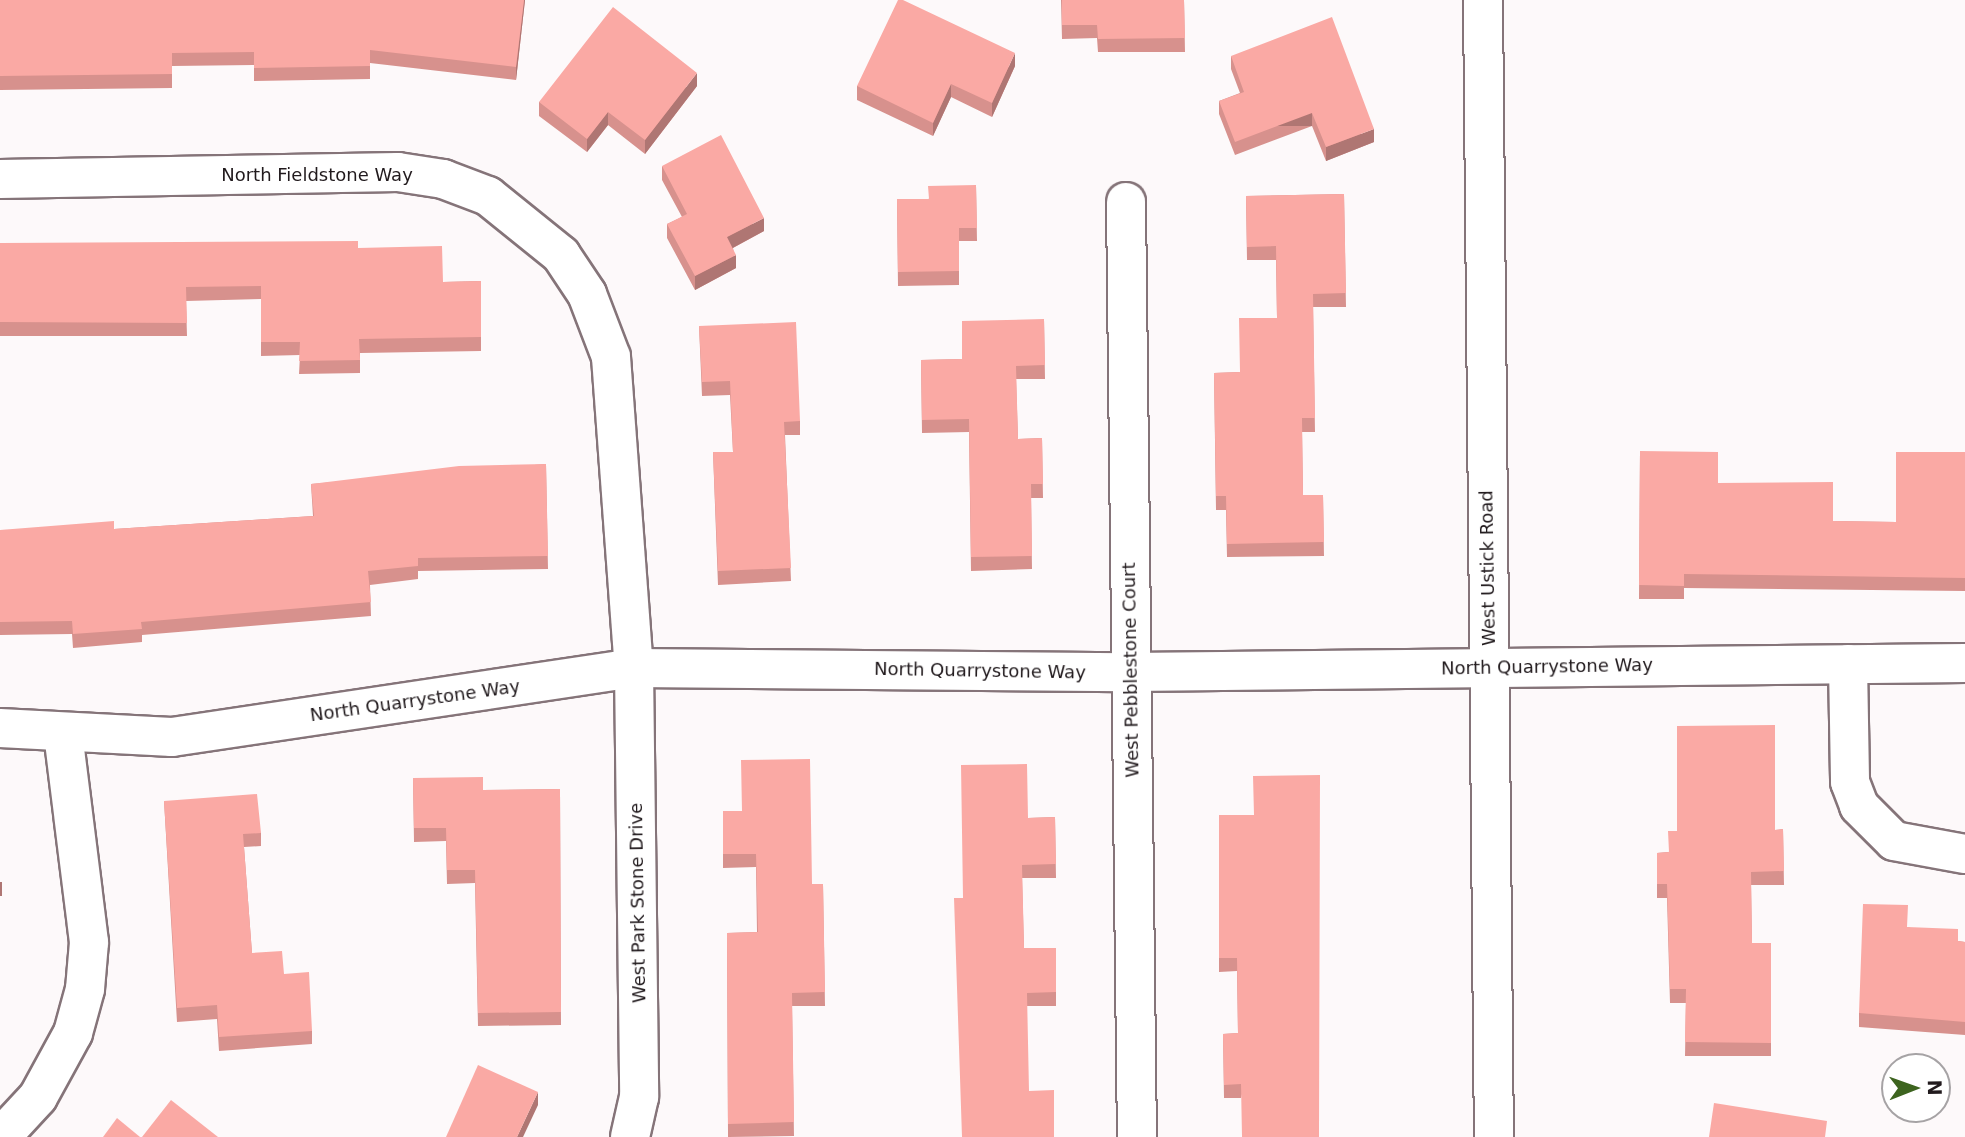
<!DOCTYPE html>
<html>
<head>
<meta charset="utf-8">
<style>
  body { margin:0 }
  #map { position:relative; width:1965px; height:1137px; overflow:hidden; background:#fdf9fa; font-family:"DejaVu Sans",sans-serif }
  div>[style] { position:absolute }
  .roads { filter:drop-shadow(2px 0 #857479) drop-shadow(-2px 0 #857479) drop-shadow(0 2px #857479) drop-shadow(0 -2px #857479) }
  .minor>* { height:38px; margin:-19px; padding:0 19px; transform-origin:19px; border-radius:19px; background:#fff }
  .secondary>* { height:38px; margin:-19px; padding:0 19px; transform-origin:19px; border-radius:19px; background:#fff }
  .wall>* { inset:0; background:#d7918d }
  .shaded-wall>* { inset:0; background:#af7673; transform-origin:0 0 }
  .building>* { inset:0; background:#faa9a4 }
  span { translate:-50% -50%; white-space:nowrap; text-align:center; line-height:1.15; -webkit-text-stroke:6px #fff; paint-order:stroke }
  .street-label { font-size:18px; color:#211a1d }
  .north { position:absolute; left:1881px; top:1053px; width:70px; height:70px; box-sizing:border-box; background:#fff; border:2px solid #a6a3a5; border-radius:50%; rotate:89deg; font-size:19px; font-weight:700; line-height:28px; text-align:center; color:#211a1d }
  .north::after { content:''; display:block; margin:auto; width:24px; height:32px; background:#3d641f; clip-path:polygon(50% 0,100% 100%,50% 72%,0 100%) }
</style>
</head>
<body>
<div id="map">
  <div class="roads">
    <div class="minor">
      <i style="left:0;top:179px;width:398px;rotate:-1deg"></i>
      <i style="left:398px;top:172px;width:46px;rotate:8.8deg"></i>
      <i style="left:443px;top:179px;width:48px;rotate:20.7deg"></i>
      <i style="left:488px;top:196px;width:94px;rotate:38.9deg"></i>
      <i style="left:561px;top:255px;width:47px;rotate:56.3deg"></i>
      <i style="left:587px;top:294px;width:67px;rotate:69.1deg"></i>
      <i style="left:611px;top:357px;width:312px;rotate:85.8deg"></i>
      <i style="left:634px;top:668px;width:429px;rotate:89.3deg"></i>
      <i style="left:639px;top:1097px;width:41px;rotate:102.7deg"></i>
      <i style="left:1126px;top:202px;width:935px;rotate:89.33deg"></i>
      <i style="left:1848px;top:664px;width:118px;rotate:89deg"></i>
      <i style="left:1850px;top:782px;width:26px;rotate:69deg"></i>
      <i style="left:1859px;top:806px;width:49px;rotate:45deg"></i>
      <i style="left:1894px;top:841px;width:72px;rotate:10.4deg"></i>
      <i style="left:0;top:728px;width:172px;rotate:3deg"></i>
      <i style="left:172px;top:737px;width:467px;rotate:-8.5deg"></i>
      <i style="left:634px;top:668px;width:497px;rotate:0.5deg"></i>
      <i style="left:1131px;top:672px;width:834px;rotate:-0.62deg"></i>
      <i style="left:1px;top:1137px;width:54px;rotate:-47.2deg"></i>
      <i style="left:38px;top:1097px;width:73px;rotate:-61.3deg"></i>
      <i style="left:73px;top:1033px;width:46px;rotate:-74.7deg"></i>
      <i style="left:85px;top:989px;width:47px;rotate:-85.1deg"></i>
      <i style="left:89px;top:942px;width:211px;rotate:-97.1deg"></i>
    </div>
    <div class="secondary">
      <i style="left:1483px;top:0;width:1137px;rotate:89.45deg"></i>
    </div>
  </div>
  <div class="wall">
    <i style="clip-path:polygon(0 0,525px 0,516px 80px,370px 63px,370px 79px,254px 81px,254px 65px,172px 66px,172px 88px,0 90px)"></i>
    <i style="clip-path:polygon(1061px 0,1184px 0,1185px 52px,1098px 52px,1097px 38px,1062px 39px)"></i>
    <i style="clip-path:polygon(1231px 56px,1374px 142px,1326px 161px,1312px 126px,1235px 155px,1219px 114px,1219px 101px,1240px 93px,1231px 69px)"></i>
    <i style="clip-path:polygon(1015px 66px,992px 117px,951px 97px,933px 136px,857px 100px,857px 86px)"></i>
    <i style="clip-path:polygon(697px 86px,645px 154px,608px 125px,587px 152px,539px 116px,539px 102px)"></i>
    <i style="clip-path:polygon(662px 166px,764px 231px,733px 248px,736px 268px,695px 290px,667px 238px,667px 224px,682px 217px,662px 180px)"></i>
    <i style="clip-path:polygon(976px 185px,977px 241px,959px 241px,959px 285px,898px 286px,897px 199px,928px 199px)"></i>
    <i style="clip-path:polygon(1344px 194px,1346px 307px,1313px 307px,1315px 432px,1302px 432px,1303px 495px,1323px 495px,1324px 556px,1227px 557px,1226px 510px,1216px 510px,1214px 373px,1240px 372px,1277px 318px,1276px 260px,1247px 260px,1246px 196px)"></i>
    <i style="clip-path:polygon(0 243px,358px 248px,443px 282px,481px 281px,481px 351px,360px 353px,360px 373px,299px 374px,300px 355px,261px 356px,261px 299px,186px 301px,187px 336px,0 336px)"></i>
    <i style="clip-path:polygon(1044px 319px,1045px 379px,1016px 379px,1018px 439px,1042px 438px,1043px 498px,1031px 498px,1032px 569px,971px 571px,969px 432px,922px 433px,921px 360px,962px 359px)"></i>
    <i style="clip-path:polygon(699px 326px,800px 421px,800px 435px,785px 435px,791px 581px,718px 585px,713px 452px,733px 452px,730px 395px,702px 396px)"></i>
    <i style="clip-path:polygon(1640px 451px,1718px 483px,1833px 521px,1896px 522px,1965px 452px,1965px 591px,1684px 588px,1684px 599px,1639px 599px)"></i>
    <i style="clip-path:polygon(546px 464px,548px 569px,418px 571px,418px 579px,370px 585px,371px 616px,142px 635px,142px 642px,73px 648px,72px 634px,0 635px,0 530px,114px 529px,313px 516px,311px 484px)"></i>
    <i style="clip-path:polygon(1320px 775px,1241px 1098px,1224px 1098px,1223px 1034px,1238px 1033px,1237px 971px,1219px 972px,1219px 815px,1254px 815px)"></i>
    <i style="clip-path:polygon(413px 778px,483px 790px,560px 789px,561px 1025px,478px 1026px,475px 883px,447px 884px,446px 841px,414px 842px)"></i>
    <i style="clip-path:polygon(164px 801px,261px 833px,261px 846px,244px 847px,252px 953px,284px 974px,312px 1031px,312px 1044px,219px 1051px,217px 1019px,177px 1022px)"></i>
    <i style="clip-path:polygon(723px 811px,812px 884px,823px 884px,825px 1006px,792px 1006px,794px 1136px,728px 1137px,727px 933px,757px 932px,756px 867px,723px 868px)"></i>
    <i style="clip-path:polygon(1055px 817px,1056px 878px,1022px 878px,1024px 948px,1056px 948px,1056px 1006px,1027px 1006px,962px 1137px,1028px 818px)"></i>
    <i style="clip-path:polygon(1783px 829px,1784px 885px,1751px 885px,1752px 943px,1771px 943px,1771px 1056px,1685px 1056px,1686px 1003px,1670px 1003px,1667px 898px,1657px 898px,1657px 853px,1668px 852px,1775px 830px)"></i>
    <i style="clip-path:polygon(1907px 927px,1958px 941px,1965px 942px,1965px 1035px,1859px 1027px,1859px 1013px)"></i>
  </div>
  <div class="shaded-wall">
    <i style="clip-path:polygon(524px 0,525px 0,516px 80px,516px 67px)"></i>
    <i style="clip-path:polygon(1015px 53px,1015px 66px,992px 117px,992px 103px)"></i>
    <i style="clip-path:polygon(697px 73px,697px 86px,645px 154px,645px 140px)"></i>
    <i style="clip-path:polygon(951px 84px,951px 97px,933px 136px,933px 123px)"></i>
    <i style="clip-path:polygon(608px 112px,608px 125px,587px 152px,587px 139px)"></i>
    <i style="left:1312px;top:113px;width:13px;height:82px;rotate:90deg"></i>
    <i style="clip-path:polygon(1374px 129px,1374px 142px,1326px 161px,1326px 147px)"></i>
    <i style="clip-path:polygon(764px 218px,764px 231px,727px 251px,727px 237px)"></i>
    <i style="clip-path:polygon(736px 255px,736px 268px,695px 290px,695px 276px)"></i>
    <i style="left:2px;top:882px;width:14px;height:2px;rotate:90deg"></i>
    <i style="clip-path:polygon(538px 1092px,538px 1105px,523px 1137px,517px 1137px)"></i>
  </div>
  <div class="building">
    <i style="clip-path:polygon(0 0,524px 0,516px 67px,370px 50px,370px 66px,254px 68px,254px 52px,172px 53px,172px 74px,0 76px)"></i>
    <i style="clip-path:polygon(898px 0,903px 0,1015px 53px,992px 103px,951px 84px,933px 123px,857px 86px)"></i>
    <i style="clip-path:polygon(1062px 0,1184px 0,1185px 38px,1098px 39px,1097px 25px,1062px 25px)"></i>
    <i style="clip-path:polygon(613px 7px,697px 73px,645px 140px,608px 112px,587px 139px,539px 102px)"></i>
    <i style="clip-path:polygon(1332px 17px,1374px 129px,1326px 147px,1312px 113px,1235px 142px,1219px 101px,1244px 92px,1231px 56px)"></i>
    <i style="clip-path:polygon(721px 135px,764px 218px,727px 237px,736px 255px,695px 276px,667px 224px,687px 214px,662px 166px)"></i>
    <i style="clip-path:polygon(976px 185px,977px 228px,959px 228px,959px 271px,898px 272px,897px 199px,929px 199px,928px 186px)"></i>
    <i style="clip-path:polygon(1344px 194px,1346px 293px,1313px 294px,1315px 418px,1302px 418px,1303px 495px,1323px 495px,1324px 542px,1227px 544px,1226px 496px,1216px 496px,1214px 373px,1240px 372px,1239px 318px,1277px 318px,1276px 246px,1247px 247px,1246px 196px)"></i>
    <i style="clip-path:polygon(358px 241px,358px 248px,442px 246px,443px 282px,481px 281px,481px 337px,359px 339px,360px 360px,299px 361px,300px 342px,261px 342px,261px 286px,186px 287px,187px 323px,0 322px,0 243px)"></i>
    <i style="clip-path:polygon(1044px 319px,1045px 365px,1016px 366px,1018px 439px,1042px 438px,1043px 484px,1031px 484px,1032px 556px,971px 557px,969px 419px,922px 420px,921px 360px,962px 359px,962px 321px)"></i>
    <i style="clip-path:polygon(796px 322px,800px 421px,784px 422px,791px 568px,718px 571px,713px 452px,733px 452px,730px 381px,702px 382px,699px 326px)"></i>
    <i style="clip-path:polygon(1640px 451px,1718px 452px,1718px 483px,1833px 482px,1833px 521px,1896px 522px,1896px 452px,1965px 452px,1965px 578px,1684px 574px,1684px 586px,1639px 585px)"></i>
    <i style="clip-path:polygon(546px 464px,548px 556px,418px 558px,418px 566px,368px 571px,371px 602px,141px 622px,142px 629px,73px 634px,72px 621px,0 622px,0 530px,114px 521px,114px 529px,314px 516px,311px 484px,459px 466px)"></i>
    <i style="clip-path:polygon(1775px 725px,1775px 830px,1783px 829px,1784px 871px,1751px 872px,1752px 943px,1771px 943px,1771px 1043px,1685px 1042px,1686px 989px,1670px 989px,1667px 884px,1657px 884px,1657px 853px,1669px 852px,1668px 831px,1677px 831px,1677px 726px)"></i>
    <i style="clip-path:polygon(810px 759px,812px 884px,823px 884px,825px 992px,792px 993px,794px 1122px,728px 1124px,727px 933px,758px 932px,756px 854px,723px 854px,723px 811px,742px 811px,741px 760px)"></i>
    <i style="clip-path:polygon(1027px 764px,1028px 818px,1055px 817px,1056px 864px,1022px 865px,1024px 948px,1056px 948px,1056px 992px,1027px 993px,1029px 1091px,1054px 1090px,1054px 1137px,962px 1137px,954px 898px,963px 898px,961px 765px)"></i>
    <i style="clip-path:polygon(1320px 775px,1319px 1137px,1242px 1137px,1241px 1084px,1224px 1085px,1223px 1034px,1238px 1033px,1237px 958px,1219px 958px,1219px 815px,1254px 815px,1253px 776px)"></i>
    <i style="clip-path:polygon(483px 777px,483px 790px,560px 789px,561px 1012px,478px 1013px,475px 870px,447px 870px,446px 828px,414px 828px,413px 778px)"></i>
    <i style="clip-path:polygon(257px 794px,261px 833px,243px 834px,252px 953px,282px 951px,284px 974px,309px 972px,312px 1031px,219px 1037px,217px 1005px,177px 1008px,164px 801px)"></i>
    <i style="clip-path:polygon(1863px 904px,1908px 905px,1907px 927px,1958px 929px,1958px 941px,1965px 942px,1965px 1022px,1859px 1013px)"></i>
    <i style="clip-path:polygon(478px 1065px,538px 1092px,517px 1137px,446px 1137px)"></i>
    <i style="clip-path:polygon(171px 1100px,218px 1137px,142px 1137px)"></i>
    <i style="clip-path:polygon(1714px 1103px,1827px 1121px,1825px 1137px,1709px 1137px)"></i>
    <i style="clip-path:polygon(117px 1118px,140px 1137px,103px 1137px)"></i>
  </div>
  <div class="street-label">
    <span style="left:317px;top:175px">North Fieldstone Way</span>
    <span style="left:1488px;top:568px;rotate:-91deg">West Ustick Road</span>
    <span style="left:1547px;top:667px;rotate:-1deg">North Quarrystone Way</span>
    <span style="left:1131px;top:670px;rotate:-91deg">West Pebblestone Court</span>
    <span style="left:980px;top:671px;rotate:1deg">North Quarrystone Way</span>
    <span style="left:415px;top:701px;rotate:-8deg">North Quarrystone Way</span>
    <span style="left:638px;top:903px;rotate:-91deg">West Park Stone Drive</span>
  </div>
  <div class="north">N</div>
</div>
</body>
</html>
